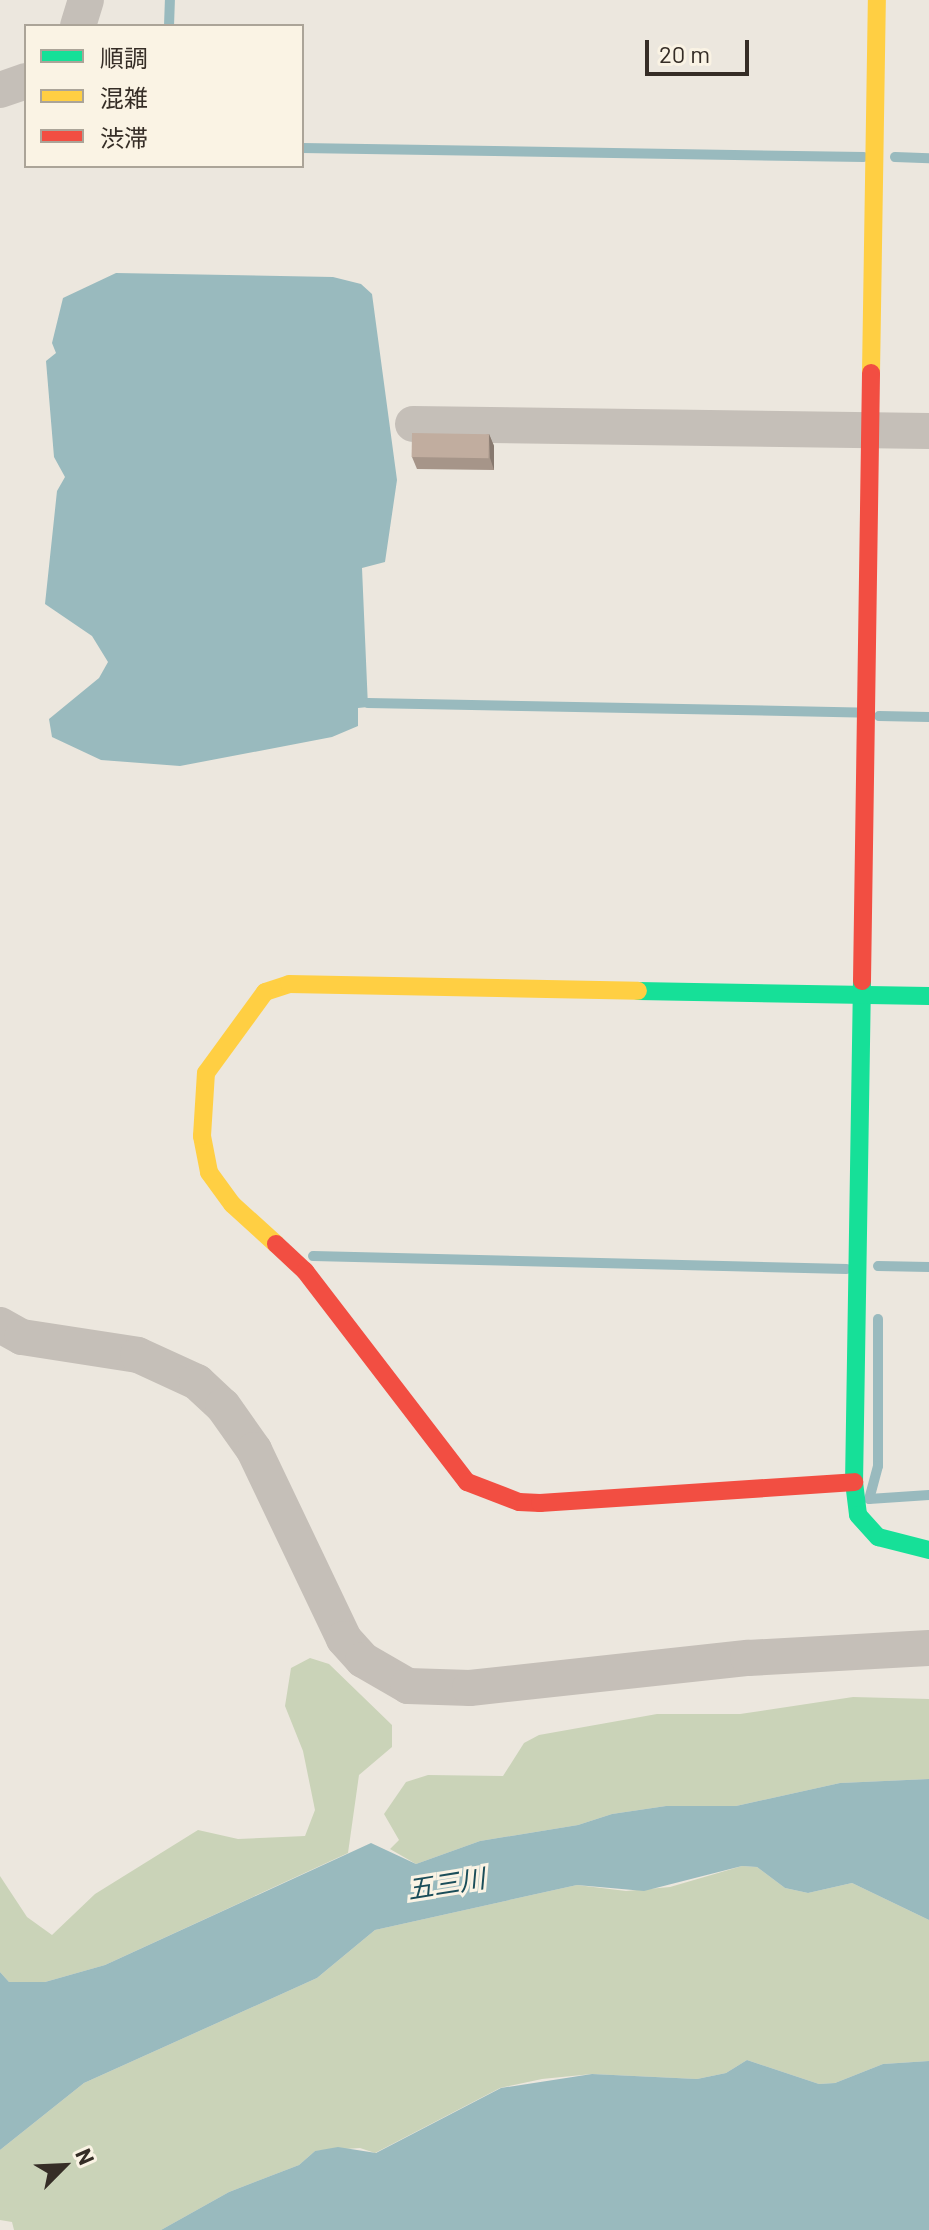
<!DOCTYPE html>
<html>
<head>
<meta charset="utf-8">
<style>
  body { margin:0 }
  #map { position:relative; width:929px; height:2230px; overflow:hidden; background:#ece7de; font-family:Barlow,"Noto Sans JP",sans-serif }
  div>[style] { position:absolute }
  .green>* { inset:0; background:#cad3b8 }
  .water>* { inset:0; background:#99babe }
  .stream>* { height:10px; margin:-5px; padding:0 5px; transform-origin:5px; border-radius:5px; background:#99babe }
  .street>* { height:36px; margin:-18px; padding:0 18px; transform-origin:18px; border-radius:18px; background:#c5bfb8 }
  .fast>* { height:18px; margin:-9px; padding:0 9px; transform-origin:9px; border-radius:9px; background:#16e098 }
  .slow>* { height:18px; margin:-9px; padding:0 9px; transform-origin:9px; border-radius:9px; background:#ffcf43 }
  .jam>* { height:18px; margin:-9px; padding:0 9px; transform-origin:9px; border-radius:9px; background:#f24e42 }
  .wall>* { inset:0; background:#a69589 }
  .shaded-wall>* { inset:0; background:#87796f }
  .building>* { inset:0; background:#c1ad9f; transform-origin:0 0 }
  span { translate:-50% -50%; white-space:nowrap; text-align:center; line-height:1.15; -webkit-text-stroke:6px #faf3e4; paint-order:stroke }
  .water-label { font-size:26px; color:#1a4d59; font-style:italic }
  .legend { position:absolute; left:24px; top:24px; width:280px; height:144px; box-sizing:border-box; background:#faf3e4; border:2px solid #aba498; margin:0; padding:10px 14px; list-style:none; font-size:24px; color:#352d26 }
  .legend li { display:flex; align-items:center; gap:16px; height:40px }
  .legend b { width:40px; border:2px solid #aba498 }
  .north { position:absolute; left:24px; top:2126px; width:80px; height:80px; -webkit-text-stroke:6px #faf3e4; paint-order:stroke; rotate:66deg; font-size:22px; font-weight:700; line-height:32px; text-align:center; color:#352d26 }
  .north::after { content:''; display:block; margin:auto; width:28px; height:36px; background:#352d26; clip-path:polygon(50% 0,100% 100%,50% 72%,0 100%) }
  .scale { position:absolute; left:645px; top:40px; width:104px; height:36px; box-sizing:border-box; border:4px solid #352d26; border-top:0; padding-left:10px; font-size:24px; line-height:28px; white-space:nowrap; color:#352d26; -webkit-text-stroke:6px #faf3e4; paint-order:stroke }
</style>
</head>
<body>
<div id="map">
  <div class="green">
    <i style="clip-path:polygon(310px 1658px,329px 1664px,392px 1725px,392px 1747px,359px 1775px,348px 1853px,105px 1965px,45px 1982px,9px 1982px,0 1972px,0 1876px,27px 1917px,52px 1935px,95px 1894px,198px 1830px,238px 1839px,305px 1836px,315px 1810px,303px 1751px,285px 1706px,291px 1668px)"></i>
    <i style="clip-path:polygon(853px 1697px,929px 1699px,929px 1779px,840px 1783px,736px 1806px,666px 1806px,612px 1814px,578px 1825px,480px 1841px,416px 1864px,390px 1849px,399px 1840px,384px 1814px,406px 1782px,428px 1775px,503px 1776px,524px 1743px,539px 1735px,657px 1714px,740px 1714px)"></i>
    <i style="clip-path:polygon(742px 1866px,757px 1867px,785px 1888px,808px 1893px,852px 1883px,929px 1920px,929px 2061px,883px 2064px,835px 2083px,819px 2084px,747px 2060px,726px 2073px,697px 2079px,592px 2074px,542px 2079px,500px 2088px,375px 2153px,360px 2148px,315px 2151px,299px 2165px,229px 2192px,161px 2230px,14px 2230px,12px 2222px,0 2220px,0 2150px,84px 2083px,317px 1978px,375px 1930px,577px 1885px,626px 1891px,670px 1887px)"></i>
  </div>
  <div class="water">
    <i style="clip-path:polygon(116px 273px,333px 277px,361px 284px,372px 294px,397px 480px,385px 562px,362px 568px,368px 707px,358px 708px,358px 726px,332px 737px,180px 766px,101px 760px,52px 737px,49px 719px,99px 678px,108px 662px,92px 636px,45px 604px,57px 491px,65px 477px,54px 457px,46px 361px,56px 353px,52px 343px,63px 298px)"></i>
    <i style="clip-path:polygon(929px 1779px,929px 1920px,852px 1883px,808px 1893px,785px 1888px,757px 1867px,742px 1866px,644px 1891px,577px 1885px,375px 1930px,317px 1978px,84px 2083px,0 2150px,0 1972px,9px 1982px,45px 1982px,105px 1965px,371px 1843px,416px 1864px,480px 1841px,578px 1825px,612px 1814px,666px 1806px,736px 1806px,840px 1783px)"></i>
    <i style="clip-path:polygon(747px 2060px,819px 2084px,835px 2083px,883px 2064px,929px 2061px,929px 2230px,161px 2230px,229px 2192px,299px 2165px,315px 2151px,338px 2147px,376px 2153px,501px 2088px,592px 2074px,697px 2079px,726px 2073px)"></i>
  </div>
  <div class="stream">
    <i style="left:169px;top:26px;width:26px;rotate:-88deg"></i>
    <i style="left:302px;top:148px;width:562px;rotate:0.92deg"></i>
    <i style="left:895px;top:157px;width:34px;rotate:2deg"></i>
    <i style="left:368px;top:703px;width:489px;rotate:1.1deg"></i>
    <i style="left:879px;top:716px;width:50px;rotate:1.1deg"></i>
    <i style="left:313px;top:1256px;width:534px;rotate:1.39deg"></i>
    <i style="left:878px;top:1266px;width:51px;rotate:1.1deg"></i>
    <i style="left:878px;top:1319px;width:147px;rotate:90deg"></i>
    <i style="left:878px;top:1466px;width:34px;rotate:105deg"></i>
    <i style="left:869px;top:1499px;width:60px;rotate:-3.8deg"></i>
  </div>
  <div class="street">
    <i style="left:78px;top:26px;width:27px;rotate:-73deg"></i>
    <i style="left:0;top:90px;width:28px;rotate:-19deg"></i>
    <i style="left:413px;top:424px;width:516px;rotate:0.78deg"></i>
    <i style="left:0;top:1325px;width:25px;rotate:29deg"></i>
    <i style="left:22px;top:1337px;width:117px;rotate:8.8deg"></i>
    <i style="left:138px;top:1355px;width:65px;rotate:24.6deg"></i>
    <i style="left:197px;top:1382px;width:35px;rotate:43deg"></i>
    <i style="left:223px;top:1406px;width:54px;rotate:54.8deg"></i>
    <i style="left:254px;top:1450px;width:209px;rotate:64.5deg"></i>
    <i style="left:344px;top:1639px;width:28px;rotate:48deg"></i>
    <i style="left:363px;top:1660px;width:52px;rotate:30deg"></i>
    <i style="left:408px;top:1686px;width:62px;rotate:1.8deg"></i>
    <i style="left:470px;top:1688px;width:280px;rotate:-6.2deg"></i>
    <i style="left:748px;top:1658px;width:181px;rotate:-3.2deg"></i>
  </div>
  <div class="fast">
    <i style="left:862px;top:981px;width:501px;rotate:90.91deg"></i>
    <i style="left:854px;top:1482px;width:33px;rotate:83deg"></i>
    <i style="left:858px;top:1515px;width:30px;rotate:48deg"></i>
    <i style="left:878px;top:1537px;width:53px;rotate:14.3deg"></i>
    <i style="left:638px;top:991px;width:291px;rotate:1deg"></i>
  </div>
  <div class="slow">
    <i style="left:871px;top:373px;width:373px;rotate:-89.1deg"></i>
    <i style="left:276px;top:1244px;width:59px;rotate:-137.7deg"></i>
    <i style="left:232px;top:1204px;width:39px;rotate:-126deg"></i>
    <i style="left:209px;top:1172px;width:37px;rotate:-101deg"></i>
    <i style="left:202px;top:1136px;width:63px;rotate:-86.4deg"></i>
    <i style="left:206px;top:1073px;width:100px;rotate:-53.9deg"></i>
    <i style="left:265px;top:992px;width:25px;rotate:-18deg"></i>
    <i style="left:289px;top:984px;width:349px;rotate:1.1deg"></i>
  </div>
  <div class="jam">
    <i style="left:862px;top:981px;width:608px;rotate:-89.15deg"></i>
    <i style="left:276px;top:1244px;width:40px;rotate:43deg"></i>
    <i style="left:305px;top:1271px;width:266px;rotate:52.5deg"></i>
    <i style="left:467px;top:1482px;width:56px;rotate:21deg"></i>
    <i style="left:519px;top:1502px;width:21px;rotate:3deg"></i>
    <i style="left:540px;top:1503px;width:315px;rotate:-3.8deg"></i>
  </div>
  <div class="wall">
    <i style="clip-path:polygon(489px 434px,494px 446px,494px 470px,417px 469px,412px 457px)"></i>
  </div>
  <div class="shaded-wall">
    <i style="clip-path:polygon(489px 434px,494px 446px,494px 470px,490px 458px)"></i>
  </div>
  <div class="building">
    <i style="left:412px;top:433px;width:77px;height:24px;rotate:1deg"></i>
  </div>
  <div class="water-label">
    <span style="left:446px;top:1883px;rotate:-9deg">五三川</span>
  </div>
  <ul class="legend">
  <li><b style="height:10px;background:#16e098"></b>順調</li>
  <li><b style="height:10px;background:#ffcf43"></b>混雑</li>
  <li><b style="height:10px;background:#f24e42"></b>渋滞</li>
  </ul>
  <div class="north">N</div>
  <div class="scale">20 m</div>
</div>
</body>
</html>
